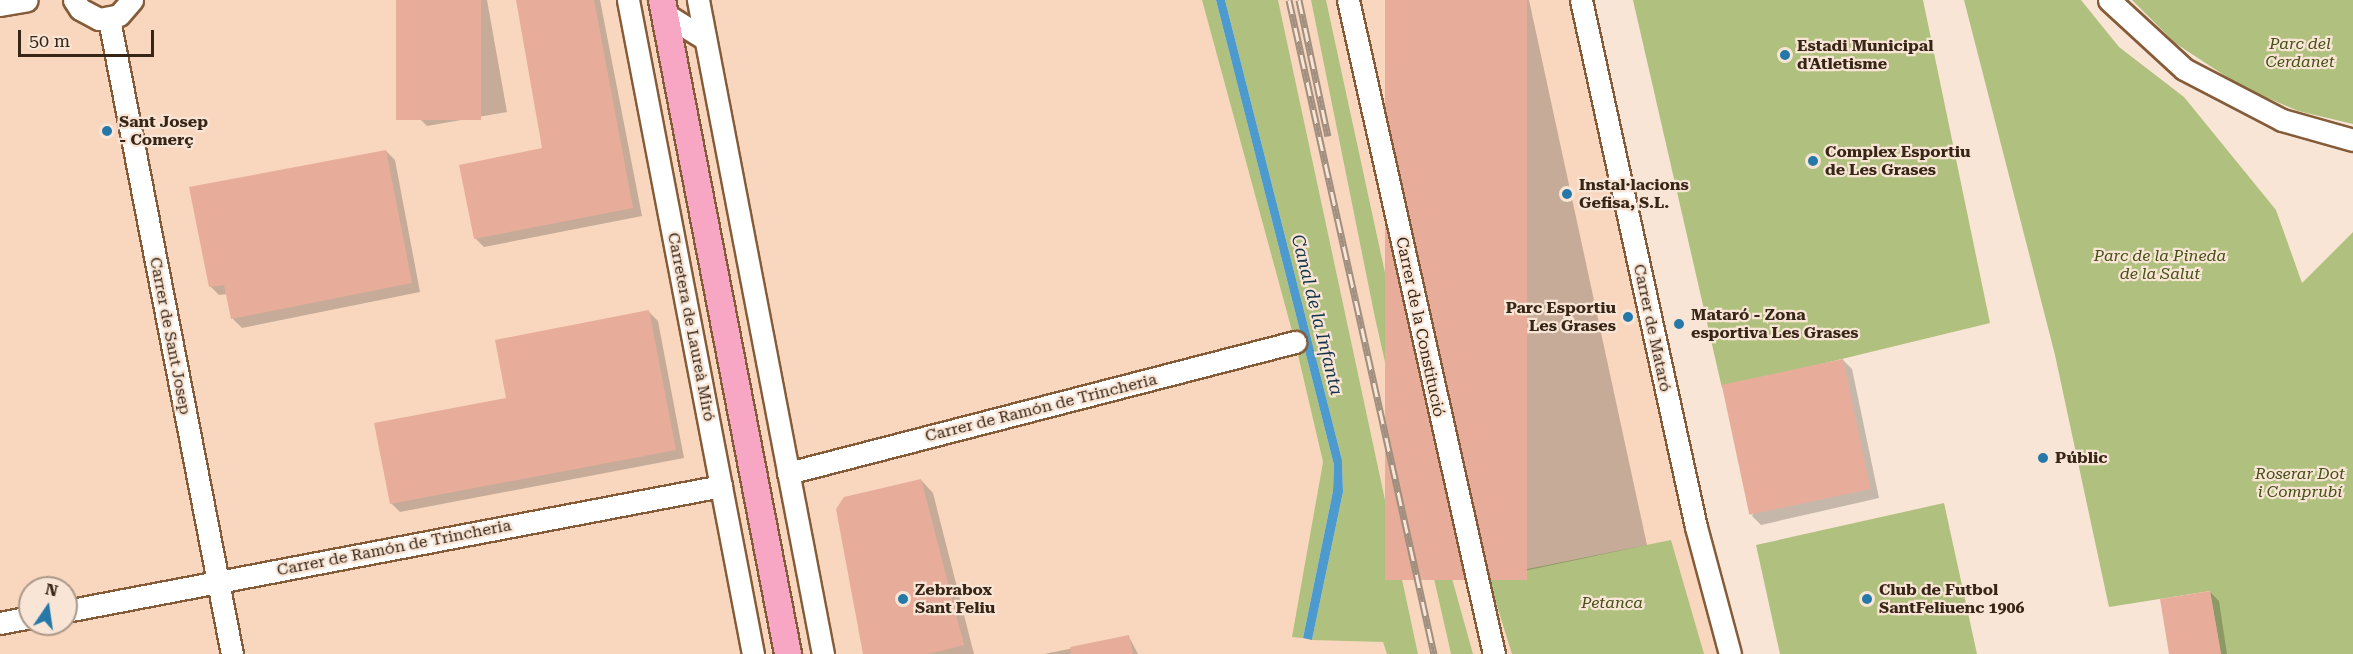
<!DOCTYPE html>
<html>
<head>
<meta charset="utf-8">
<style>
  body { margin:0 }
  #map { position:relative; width:2353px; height:654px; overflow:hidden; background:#f8e5d6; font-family:"Roboto Serif",serif }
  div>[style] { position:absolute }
  .built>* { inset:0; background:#f8d7be }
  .green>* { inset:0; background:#b0c07e }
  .water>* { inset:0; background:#4d9bce }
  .shadow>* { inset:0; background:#0003 }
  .building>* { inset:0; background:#e7ad9a; transform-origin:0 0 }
  .roads { filter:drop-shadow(2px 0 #855c39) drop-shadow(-2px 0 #855c39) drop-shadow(0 2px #855c39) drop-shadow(0 -2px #855c39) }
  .minor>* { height:21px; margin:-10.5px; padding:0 10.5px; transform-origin:10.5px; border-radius:10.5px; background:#fff }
  .major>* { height:26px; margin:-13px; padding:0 13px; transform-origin:13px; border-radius:13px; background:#f7a7c4 }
  .rail>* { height:7px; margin-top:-3.5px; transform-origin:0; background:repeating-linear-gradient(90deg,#f8e5d6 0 14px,#a08e7f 0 28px); box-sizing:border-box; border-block:2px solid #a08e7f }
  .dots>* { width:16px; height:16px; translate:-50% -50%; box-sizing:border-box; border:3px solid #f8e5d6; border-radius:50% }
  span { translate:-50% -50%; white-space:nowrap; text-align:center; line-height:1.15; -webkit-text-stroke:4.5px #f8e5d6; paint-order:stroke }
  .park-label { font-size:16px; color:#434f14; font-style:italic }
  .poi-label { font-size:16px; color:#372516; font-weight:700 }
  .left { translate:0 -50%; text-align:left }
  .right { translate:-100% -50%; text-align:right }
  .street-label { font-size:16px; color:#372516 }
  .water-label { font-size:18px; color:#113348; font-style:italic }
  .north { position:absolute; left:18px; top:576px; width:60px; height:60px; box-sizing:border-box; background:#f8e5d6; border:2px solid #ab9889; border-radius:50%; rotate:13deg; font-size:16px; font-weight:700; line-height:24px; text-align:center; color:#372516 }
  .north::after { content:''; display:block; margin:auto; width:21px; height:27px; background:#2678a9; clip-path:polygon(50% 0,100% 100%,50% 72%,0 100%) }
  .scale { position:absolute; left:18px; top:30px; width:136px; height:27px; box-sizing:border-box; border:3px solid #372516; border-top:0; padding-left:8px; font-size:18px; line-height:21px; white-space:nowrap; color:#372516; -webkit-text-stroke:4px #f8e5d6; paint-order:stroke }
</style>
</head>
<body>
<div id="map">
  <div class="built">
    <i style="clip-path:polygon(evenodd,0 0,1202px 0,1295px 342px,1323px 462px,1293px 637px,1383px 642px,1387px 654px,0 654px,0 0,30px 588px,66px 588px,66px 624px,30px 624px,30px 588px)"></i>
    <i style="clip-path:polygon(1278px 0,1311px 0,1375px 318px,1451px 654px,1418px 654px)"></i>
    <i style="clip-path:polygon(1326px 0,1570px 0,1717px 654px,1473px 654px,1448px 564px)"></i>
  </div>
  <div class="green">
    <i style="clip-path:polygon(1202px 0,1216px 0,1334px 465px,1333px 491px,1303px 638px,1292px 637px,1323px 462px,1295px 342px)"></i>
    <i style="clip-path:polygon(1225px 0,1278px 0,1418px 654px,1387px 654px,1383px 642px,1312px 640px,1343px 492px,1342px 460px)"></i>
    <i style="clip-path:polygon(1311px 0,1326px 0,1448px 564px,1473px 654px,1451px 654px,1375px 318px)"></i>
    <i style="clip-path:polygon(1633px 0,1923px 0,1990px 323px,1722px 388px)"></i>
    <i style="clip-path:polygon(1964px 0,2081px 0,2119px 47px,2184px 97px,2276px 210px,2302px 283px,2353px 232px,2353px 654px,2221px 654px,2210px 591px,2109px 607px,2055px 355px)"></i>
    <i style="clip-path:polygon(2132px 0,2353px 0,2353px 124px,2298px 111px,2242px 87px,2175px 43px)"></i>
    <i style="clip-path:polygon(1944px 503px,1977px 654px,1780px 654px,1756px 545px)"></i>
    <i style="clip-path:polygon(1671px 540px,1704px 654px,1512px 654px,1488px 577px)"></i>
  </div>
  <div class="water">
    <i style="clip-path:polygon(1216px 0,1225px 0,1342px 460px,1343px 492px,1312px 640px,1303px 638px,1333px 491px,1334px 465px)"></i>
  </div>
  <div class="shadow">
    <i style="clip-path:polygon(407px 0,487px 0,507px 112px,427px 126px,418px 117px)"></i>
    <i style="clip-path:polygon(517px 0,600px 0,642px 216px,484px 247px,475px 238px,544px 150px)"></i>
    <i style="clip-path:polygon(1386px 0,1529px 0,1647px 545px,1515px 573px,1508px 566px)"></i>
    <i style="clip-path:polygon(386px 151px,395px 160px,420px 292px,242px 328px,233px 319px,227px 294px,219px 295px,210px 286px)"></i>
    <i style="clip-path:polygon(649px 312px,658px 321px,684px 458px,400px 512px,391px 503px,508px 399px)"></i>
    <i style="clip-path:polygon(1843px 360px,1852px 369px,1879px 498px,1761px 525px,1752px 516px)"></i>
    <i style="clip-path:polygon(921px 480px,933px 493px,974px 654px,865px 654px)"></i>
    <i style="clip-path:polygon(2210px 592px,2219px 601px,2227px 654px,2170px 654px)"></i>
    <i style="clip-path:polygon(1129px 637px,1138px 654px,1044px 654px)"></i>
  </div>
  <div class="building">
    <i style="left:396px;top:0;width:85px;height:120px"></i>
    <i style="clip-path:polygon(516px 0,594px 0,633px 208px,474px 239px,459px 165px,542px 148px)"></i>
    <i style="left:1385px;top:0;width:142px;height:580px"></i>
    <i style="clip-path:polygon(386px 150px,412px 283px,231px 319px,224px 285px,209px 287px,189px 187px)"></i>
    <i style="clip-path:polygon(649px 310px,676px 450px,390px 504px,374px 423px,506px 398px,495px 340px)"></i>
    <i style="left:1843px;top:359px;width:133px;height:124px;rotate:78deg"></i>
    <i style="clip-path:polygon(921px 479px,964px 645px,927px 654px,863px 654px,836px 509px,844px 497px)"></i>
    <i style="clip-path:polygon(2210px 591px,2221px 654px,2169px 654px,2160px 599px)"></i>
    <i style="clip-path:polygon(1129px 635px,1133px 654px,1071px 654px,1070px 647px)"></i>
  </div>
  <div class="roads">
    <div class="minor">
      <i style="left:74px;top:0;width:11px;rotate:56deg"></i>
      <i style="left:80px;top:9px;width:21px;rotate:28deg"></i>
      <i style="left:99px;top:19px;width:20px;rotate:-11deg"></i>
      <i style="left:119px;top:15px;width:20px;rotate:-49deg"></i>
      <i style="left:628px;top:0;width:666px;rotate:79.18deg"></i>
      <i style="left:698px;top:0;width:666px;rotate:79.18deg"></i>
      <i style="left:1348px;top:0;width:670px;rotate:77.42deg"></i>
      <i style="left:1581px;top:0;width:539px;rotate:77.69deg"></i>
      <i style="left:1696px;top:527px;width:131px;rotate:75deg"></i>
      <i style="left:2109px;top:0;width:102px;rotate:42.6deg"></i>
      <i style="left:2184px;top:69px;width:110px;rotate:27.5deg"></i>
      <i style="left:2282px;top:120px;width:74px;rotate:15.7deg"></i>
      <i style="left:0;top:5px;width:27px;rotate:-10deg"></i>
      <i style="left:665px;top:14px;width:47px;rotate:32deg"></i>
      <i style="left:109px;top:19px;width:647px;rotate:79.04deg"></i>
      <i style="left:788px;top:473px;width:524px;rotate:-14.49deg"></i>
      <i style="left:66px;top:611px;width:667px;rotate:-10.8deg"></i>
      <i style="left:0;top:623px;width:31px;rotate:-11deg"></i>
    </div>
    <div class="major">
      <i style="left:662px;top:0;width:666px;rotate:79.09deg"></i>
    </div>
  </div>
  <div class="rail">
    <i style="left:1289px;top:0;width:670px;rotate:77.5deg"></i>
    <i style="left:1299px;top:0;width:139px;rotate:78deg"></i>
  </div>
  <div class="dots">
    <i style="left:1785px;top:55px;background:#2678a9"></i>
    <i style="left:107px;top:131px;background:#2678a9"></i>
    <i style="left:1813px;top:161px;background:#2678a9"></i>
    <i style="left:1567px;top:194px;background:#2678a9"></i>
    <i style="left:1628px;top:317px;background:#2678a9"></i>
    <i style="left:1679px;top:324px;background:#2678a9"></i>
    <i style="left:2043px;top:458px;background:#2678a9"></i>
    <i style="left:903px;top:599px;background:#2678a9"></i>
    <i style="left:1867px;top:599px;background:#2678a9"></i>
  </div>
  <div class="park-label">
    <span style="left:2300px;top:53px">Parc del<br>Cerdanet</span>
    <span style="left:2160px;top:265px">Parc de la Pineda<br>de la Salut</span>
    <span style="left:2300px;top:483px">Roserar Dot<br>i Comprubí</span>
    <span style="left:1612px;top:603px">Petanca</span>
  </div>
  <div class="poi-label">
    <span class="left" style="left:1797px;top:55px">Estadi Municipal<br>d'Atletisme</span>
    <span class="left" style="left:119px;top:131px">Sant Josep<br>- Comerç</span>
    <span class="left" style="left:1825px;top:161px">Complex Esportiu<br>de Les Grases</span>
    <span class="left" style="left:1579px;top:194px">Instal·lacions<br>Gefisa, S.L.</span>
    <span class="right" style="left:1616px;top:317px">Parc Esportiu<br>Les Grases</span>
    <span class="left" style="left:1691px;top:324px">Mataró - Zona<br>esportiva Les Grases</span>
    <span class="left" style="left:2055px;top:458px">Públic</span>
    <span class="left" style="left:915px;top:599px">Zebrabox<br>Sant Feliu</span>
    <span class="left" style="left:1879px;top:599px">Club de Futbol<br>SantFeliuenc 1906</span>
  </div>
  <div class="street-label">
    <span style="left:691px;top:327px;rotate:79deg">Carretera de Laureà Miró</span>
    <span style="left:1420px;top:327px;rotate:78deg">Carrer de la Constitució</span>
    <span style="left:1652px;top:328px;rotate:78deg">Carrer de Mataró</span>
    <span style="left:170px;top:336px;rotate:79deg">Carrer de Sant Josep</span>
    <span style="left:1041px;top:408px;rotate:-14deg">Carrer de Ramón de Trincheria</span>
    <span style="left:394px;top:548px;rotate:-11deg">Carrer de Ramón de Trincheria</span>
  </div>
  <div class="water-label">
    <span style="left:1317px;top:315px;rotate:76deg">Canal de la Infanta</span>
  </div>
  <div class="north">N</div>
  <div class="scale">50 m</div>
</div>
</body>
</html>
